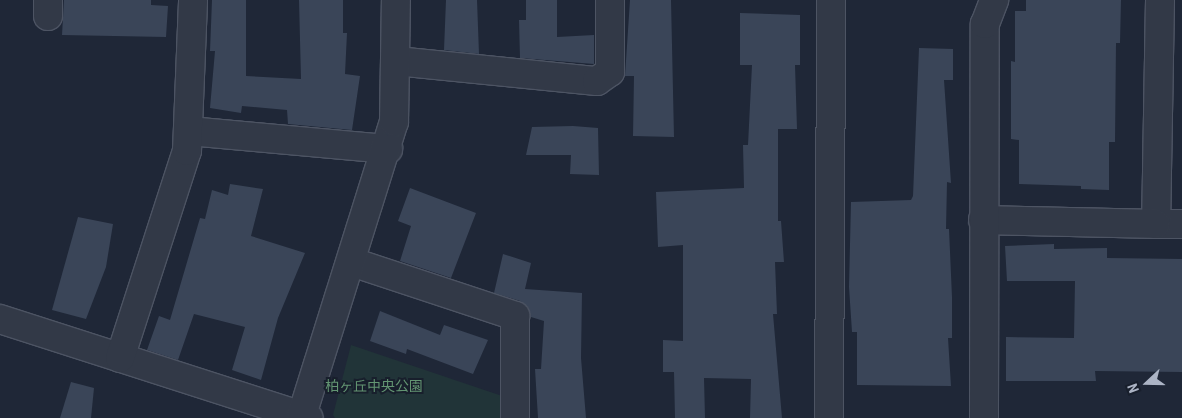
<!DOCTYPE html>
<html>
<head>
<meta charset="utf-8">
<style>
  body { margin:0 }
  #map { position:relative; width:1182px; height:418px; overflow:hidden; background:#1f2737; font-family:"Roboto Condensed","Noto Sans JP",sans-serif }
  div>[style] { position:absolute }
  .green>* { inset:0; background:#213438 }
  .building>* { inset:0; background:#3a4558 }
  .roads { filter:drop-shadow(1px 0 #4d5463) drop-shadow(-1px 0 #4d5463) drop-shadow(0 1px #4d5463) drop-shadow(0 -1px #4d5463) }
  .minor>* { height:28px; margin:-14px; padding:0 14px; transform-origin:14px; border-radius:14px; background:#323947 }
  span { translate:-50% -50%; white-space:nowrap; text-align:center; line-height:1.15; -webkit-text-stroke:4px #181f2c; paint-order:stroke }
  .park-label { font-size:14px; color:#639572 }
  .north { position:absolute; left:1122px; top:358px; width:50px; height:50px; -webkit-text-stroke:4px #181f2c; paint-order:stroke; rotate:249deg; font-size:14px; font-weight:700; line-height:20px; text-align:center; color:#acb4c5 }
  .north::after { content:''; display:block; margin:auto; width:18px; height:22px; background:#acb4c5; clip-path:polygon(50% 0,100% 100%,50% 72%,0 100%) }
</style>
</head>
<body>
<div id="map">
  <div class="green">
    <i style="clip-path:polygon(351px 345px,508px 398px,508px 418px,335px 418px,333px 415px)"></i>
  </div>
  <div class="building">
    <i style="clip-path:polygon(64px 0,151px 0,151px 5px,168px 6px,166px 37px,62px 35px)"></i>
    <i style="clip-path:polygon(212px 0,246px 0,246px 76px,301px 79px,299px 0,343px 0,343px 33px,347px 33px,345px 74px,360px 76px,352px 130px,288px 124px,287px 110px,242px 106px,241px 113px,210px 108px,215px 51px,210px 51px)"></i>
    <i style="clip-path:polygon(446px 0,477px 0,479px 54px,444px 50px)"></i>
    <i style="clip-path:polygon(526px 0,557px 0,557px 37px,594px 35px,594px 64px,520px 58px,519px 20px,526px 20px)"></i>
    <i style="clip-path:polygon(630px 0,671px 0,674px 137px,633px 136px,634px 76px,625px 76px)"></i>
    <i style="clip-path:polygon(1026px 0,1121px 0,1120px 43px,1116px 43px,1115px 142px,1109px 142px,1109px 190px,1081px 189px,1081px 186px,1019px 184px,1019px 140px,1011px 139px,1011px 61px,1015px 62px,1015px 11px,1026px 11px)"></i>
    <i style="clip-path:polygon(740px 13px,800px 15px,800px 65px,795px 65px,797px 129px,778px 129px,778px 221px,781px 221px,784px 262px,775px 262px,777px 314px,773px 314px,782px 418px,750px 418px,751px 379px,704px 378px,705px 418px,675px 418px,674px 372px,663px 372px,663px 340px,683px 341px,683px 245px,658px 247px,656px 192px,744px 188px,743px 145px,748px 145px,752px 65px,740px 65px)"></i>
    <i style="clip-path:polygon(919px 48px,953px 49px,953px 80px,944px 80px,951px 183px,947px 182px,946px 229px,949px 229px,952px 297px,952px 338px,948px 338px,951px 386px,857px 385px,857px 332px,852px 332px,849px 287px,851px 202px,911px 200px,913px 196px)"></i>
    <i style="clip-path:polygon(573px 126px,598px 128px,599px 175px,570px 174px,571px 155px,526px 155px,532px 127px)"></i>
    <i style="clip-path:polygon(230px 184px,263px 189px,251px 236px,305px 253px,278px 318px,261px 380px,232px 370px,245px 327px,194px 314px,178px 360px,147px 350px,159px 316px,170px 320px,200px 218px,205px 219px,212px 190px,228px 195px)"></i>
    <i style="clip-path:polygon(410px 188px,476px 213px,451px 278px,400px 261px,411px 226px,398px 221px)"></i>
    <i style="clip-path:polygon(78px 217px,113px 224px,106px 267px,86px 319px,52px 310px)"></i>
    <i style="clip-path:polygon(1054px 244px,1054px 249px,1107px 248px,1107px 258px,1182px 259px,1182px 372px,1095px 371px,1096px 381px,1006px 381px,1006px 337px,1074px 338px,1075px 281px,1007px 281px,1005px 246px)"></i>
    <i style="clip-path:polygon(503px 254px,531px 263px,525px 289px,582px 293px,581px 358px,586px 418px,538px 418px,535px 369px,541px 369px,544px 321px,531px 317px,528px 307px,520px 301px,494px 293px)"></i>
    <i style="clip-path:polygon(380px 311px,440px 335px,444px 325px,488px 340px,473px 374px,407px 349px,406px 354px,370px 341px)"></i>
    <i style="clip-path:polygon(71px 382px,94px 388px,91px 418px,60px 418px)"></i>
  </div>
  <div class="roads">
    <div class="minor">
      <i style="left:1160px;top:0;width:224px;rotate:91deg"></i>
      <i style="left:1156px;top:224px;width:26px"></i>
      <i style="left:48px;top:16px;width:16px;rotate:-90deg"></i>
      <i style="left:396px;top:61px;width:202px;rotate:5.7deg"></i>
      <i style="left:597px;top:81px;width:16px;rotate:-35deg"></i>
      <i style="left:610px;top:72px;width:72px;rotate:-90deg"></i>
      <i style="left:189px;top:131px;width:200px;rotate:5.2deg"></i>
      <i style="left:983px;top:220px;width:173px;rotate:1.3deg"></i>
      <i style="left:352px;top:262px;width:172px;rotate:18.3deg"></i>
      <i style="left:515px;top:316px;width:102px;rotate:90deg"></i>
      <i style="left:0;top:319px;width:324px;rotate:17.8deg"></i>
      <i style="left:120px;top:358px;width:218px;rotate:-72.1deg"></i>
      <i style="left:187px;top:151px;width:151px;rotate:-87.7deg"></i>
      <i style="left:301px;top:418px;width:310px;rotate:-72.6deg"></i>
      <i style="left:394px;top:122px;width:122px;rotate:-89.1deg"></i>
      <i style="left:829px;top:418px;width:418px;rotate:-89.7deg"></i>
      <i style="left:984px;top:418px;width:394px;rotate:-89.9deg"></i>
      <i style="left:985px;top:24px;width:26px;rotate:-69deg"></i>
    </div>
  </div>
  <div class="park-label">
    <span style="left:374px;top:386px">柏ヶ丘中央公園</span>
  </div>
  <div class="north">N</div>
</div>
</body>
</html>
